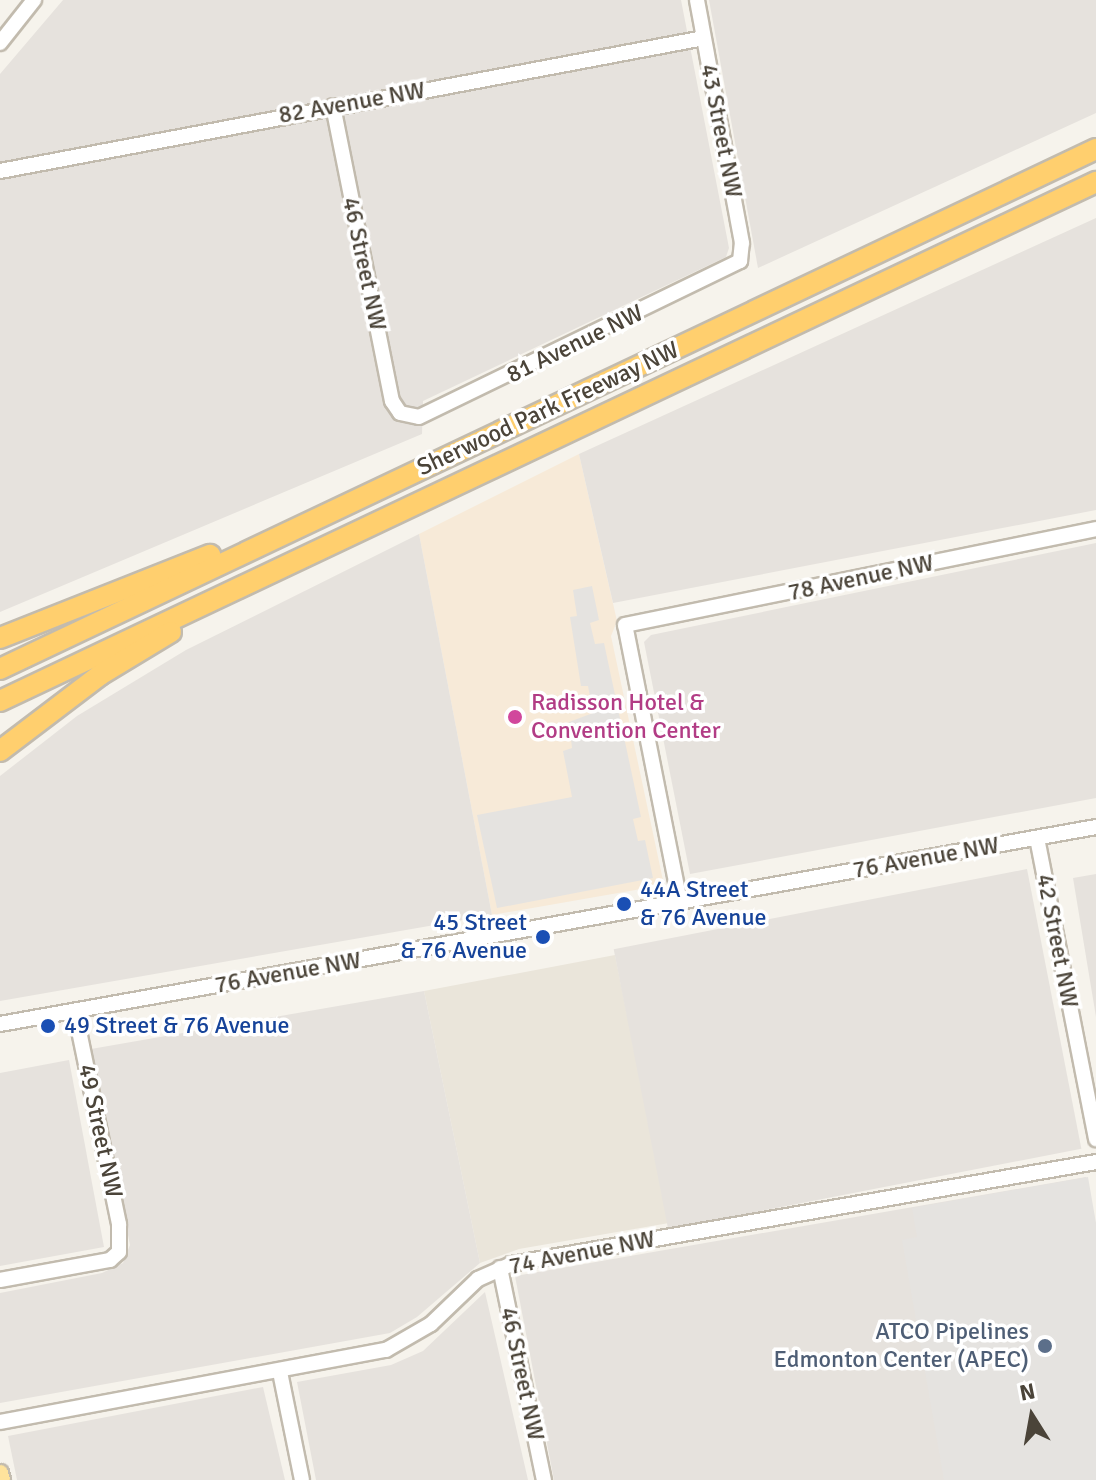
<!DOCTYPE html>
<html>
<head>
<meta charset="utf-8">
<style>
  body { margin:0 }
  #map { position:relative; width:1096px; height:1480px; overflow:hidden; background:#f6f3ec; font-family:Signika,sans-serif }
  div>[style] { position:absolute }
  .residential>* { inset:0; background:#eae5da }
  .commercial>* { inset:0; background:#f7ead8 }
  .industrial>* { inset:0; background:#e6e2dd; transform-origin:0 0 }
  .parking>* { inset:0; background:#e5e3e0 }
  .roads { filter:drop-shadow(2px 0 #c2bbae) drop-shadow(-2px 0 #c2bbae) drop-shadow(0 2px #c2bbae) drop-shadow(0 -2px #c2bbae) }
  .minor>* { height:14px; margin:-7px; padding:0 7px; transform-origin:7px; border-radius:7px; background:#fff }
  .major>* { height:16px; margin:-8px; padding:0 8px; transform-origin:8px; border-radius:8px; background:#ffe39c }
  .highway>* { height:20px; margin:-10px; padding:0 10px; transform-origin:10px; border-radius:10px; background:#ffcf6e }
  .dots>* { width:22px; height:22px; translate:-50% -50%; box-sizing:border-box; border:4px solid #fff; border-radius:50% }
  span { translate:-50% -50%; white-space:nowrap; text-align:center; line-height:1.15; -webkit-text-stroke:7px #fff; paint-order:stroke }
  .street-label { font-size:24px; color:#4b4439 }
  .hotel-label { font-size:24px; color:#b23c85 }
  .left { translate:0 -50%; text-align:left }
  .transit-label { font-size:24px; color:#164399 }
  .right { translate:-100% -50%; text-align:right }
  .service-label { font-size:24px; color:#4e5e75 }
  .north { position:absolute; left:992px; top:1376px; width:80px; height:80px; -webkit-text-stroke:6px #fff; paint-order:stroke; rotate:349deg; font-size:22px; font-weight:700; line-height:32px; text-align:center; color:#4b4439 }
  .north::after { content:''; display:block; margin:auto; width:28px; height:36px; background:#4b4439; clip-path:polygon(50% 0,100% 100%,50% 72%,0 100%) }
</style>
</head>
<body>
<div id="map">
  <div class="residential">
    <i style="clip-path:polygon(615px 955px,669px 1223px,519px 1249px,480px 1263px,424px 991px)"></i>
  </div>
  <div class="commercial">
    <i style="clip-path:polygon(579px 454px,617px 621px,611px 636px,664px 885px,492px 915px,419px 534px)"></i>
  </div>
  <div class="industrial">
    <i style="clip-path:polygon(63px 0,681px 0,729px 248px,726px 257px,423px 401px,422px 434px,0 612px,0 74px)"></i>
    <i style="clip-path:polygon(709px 0,1096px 0,1096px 113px,758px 268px)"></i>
    <i style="clip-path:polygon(1096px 218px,1096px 510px,613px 603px,579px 454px)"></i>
    <i style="clip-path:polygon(419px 534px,492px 915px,0 1001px,0 776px,77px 716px,186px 650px)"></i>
    <i style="clip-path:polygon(1096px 543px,1096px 798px,690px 874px,644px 642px,651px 635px)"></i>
    <i style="left:1027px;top:869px;width:285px;height:421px;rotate:79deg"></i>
    <i style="clip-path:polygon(1096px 874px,1096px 1017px,1073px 878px)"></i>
    <i style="clip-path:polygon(424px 991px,480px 1263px,417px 1317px,390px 1333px,0 1403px,0 1293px,102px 1273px,123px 1263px,130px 1245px,91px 1049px)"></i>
    <i style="clip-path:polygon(69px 1060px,104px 1247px,0 1266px,0 1073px)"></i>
    <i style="clip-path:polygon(1086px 1177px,1096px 1226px,1096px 1480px,554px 1480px,515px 1276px)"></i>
    <i style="clip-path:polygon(485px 1292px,528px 1480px,316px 1480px,297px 1382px,391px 1365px,423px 1351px)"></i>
    <i style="clip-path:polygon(263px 1387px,285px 1480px,17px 1480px,8px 1436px)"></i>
  </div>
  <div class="parking">
    <i style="clip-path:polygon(592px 586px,599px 620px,590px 623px,595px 644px,604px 643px,641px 817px,633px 819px,638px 841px,645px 840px,653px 878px,497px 908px,477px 815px,572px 797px,563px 751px,572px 748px,569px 722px,593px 713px,588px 686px,581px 686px,570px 617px,577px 616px,573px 590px)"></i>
    <i style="clip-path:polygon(1088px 1177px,1096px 1223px,1096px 1480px,944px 1480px,902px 1240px,917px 1237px,912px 1208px)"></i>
  </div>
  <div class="roads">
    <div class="minor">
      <i style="left:0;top:43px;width:55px;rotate:-51.7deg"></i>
      <i style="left:333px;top:106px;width:301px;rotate:78.7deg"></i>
      <i style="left:392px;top:401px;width:14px;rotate:56deg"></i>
      <i style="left:400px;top:413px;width:19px;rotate:12deg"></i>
      <i style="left:419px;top:417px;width:357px;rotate:-25.9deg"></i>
      <i style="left:740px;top:261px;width:18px;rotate:-84deg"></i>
      <i style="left:742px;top:243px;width:247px;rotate:-100.5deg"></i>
      <i style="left:0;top:171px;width:716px;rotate:-10.7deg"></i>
      <i style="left:1037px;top:838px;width:307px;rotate:78.9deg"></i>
      <i style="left:680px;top:902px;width:282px;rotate:-101.2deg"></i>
      <i style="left:625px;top:625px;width:481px;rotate:-11.5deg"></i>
      <i style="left:0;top:1024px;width:1114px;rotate:-10.19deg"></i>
      <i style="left:500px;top:1268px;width:217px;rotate:78.3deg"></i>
      <i style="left:0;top:1280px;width:112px;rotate:-10.3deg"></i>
      <i style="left:110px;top:1260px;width:12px;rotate:-42deg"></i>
      <i style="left:119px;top:1252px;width:28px;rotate:-90deg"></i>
      <i style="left:119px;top:1224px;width:217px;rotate:-101.7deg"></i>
      <i style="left:280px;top:1372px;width:110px;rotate:78.5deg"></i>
      <i style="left:0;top:1422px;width:393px;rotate:-10.6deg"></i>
      <i style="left:386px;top:1350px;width:52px;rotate:-30deg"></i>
      <i style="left:431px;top:1324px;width:65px;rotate:-43.8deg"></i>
      <i style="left:478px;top:1279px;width:36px;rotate:-24deg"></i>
      <i style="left:511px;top:1264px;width:594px;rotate:-9.89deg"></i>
    </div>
    <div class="major">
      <i style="left:0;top:1473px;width:7px;rotate:74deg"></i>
    </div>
    <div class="highway">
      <i style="left:0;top:638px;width:226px;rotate:-21.6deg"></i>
      <i style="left:0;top:669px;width:1213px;rotate:-25.38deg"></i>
      <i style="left:0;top:701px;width:1213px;rotate:-25.34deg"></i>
      <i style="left:0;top:751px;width:126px;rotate:-37.2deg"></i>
      <i style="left:100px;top:675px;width:83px;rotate:-31.2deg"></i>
    </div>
  </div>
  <div class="dots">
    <i style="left:515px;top:717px;background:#d1479c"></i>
    <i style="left:624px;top:904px;background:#1a4fb4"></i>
    <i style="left:543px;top:937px;background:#1a4fb4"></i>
    <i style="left:48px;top:1026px;background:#1a4fb4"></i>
    <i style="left:1045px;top:1346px;background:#5c6f8a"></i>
  </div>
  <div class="street-label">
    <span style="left:352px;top:103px;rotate:-10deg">82 Avenue NW</span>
    <span style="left:721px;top:131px;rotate:79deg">43 Street NW</span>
    <span style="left:364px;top:264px;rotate:78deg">46 Street NW</span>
    <span style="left:575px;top:344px;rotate:-26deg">81 Avenue NW</span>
    <span style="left:548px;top:409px;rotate:-25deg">Sherwood Park Freeway NW</span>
    <span style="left:861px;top:578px;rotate:-12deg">78 Avenue NW</span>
    <span style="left:926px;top:858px;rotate:-10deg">76 Avenue NW</span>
    <span style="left:1057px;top:941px;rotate:79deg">42 Street NW</span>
    <span style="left:288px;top:973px;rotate:-10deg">76 Avenue NW</span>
    <span style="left:100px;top:1131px;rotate:78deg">49 Street NW</span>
    <span style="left:582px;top:1253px;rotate:-11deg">74 Avenue NW</span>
    <span style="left:522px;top:1374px;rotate:78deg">46 Street NW</span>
  </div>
  <div class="hotel-label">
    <span class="left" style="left:531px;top:717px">Radisson Hotel &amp;<br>Convention Center</span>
  </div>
  <div class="transit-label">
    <span class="left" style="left:640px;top:904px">44A Street<br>&amp; 76 Avenue</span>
    <span class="right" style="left:527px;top:937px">45 Street<br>&amp; 76 Avenue</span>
    <span class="left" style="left:64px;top:1026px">49 Street &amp; 76 Avenue</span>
  </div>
  <div class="service-label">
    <span class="right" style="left:1029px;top:1346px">ATCO Pipelines<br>Edmonton Center (APEC)</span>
  </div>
  <div class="north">N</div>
</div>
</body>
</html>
